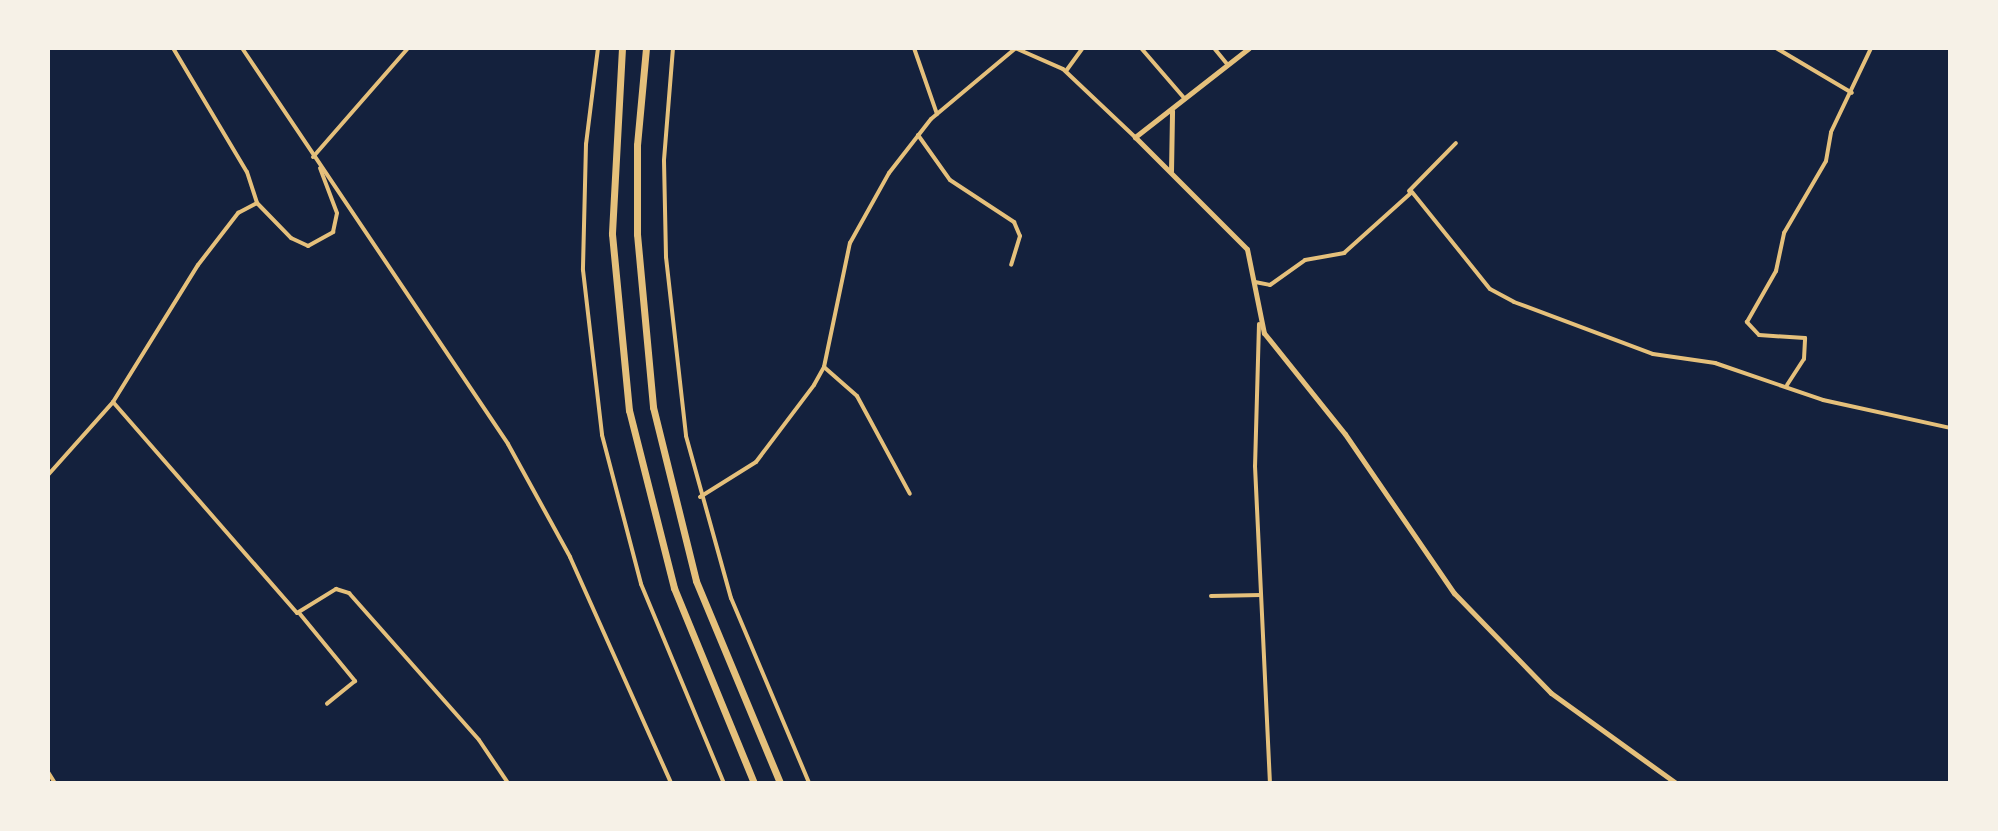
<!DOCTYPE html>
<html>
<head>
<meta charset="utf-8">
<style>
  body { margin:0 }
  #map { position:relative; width:1998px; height:831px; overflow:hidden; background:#14213d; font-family:"Fira Sans",sans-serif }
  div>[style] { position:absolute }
  .minor>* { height:4px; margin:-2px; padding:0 2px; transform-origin:2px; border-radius:2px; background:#e5c07b }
  .tertiary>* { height:5px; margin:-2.5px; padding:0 2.5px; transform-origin:2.5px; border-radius:2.5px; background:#e5c07b }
  .motorway>* { height:7px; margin:-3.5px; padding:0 3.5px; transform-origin:3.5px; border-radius:3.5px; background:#e5c07b }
  span { translate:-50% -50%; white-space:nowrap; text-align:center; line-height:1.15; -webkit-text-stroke:7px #f6f1e7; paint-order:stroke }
  .frame { position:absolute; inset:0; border:50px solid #f6f1e7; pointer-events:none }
</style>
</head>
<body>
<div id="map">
  <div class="minor">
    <i style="left:173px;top:48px;width:144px;rotate:59.2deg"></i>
    <i style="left:247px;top:172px;width:33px;rotate:72deg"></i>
    <i style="left:242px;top:48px;width:477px;rotate:56.1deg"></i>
    <i style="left:508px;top:444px;width:129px;rotate:61.2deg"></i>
    <i style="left:570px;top:557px;width:248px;rotate:65.9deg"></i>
    <i style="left:598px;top:48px;width:97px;rotate:97.1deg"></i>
    <i style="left:586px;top:144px;width:126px;rotate:91.4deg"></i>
    <i style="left:583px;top:270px;width:166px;rotate:83.4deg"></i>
    <i style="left:602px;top:435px;width:154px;rotate:75.3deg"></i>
    <i style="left:641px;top:584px;width:216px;rotate:67.4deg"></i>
    <i style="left:673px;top:48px;width:113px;rotate:94.6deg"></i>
    <i style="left:664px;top:161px;width:96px;rotate:88.8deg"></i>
    <i style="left:666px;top:257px;width:180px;rotate:83.6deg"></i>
    <i style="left:686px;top:436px;width:168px;rotate:74.5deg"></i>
    <i style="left:731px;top:598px;width:201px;rotate:67.1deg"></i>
    <i style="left:914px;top:48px;width:70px;rotate:70.8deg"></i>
    <i style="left:1015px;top:48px;width:52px;rotate:23.6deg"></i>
    <i style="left:1063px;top:69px;width:99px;rotate:43.4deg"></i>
    <i style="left:1141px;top:48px;width:67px;rotate:49.2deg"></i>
    <i style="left:1214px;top:48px;width:22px;rotate:51deg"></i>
    <i style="left:1776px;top:48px;width:88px;rotate:30.6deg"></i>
    <i style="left:1066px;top:71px;width:29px;rotate:-54deg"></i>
    <i style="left:918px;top:135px;width:55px;rotate:54.6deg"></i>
    <i style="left:950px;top:180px;width:77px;rotate:33.3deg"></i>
    <i style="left:1014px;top:222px;width:15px;rotate:67deg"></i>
    <i style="left:1020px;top:236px;width:30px;rotate:107deg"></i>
    <i style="left:313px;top:157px;width:145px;rotate:-48.9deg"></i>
    <i style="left:1409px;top:191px;width:67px;rotate:-45.6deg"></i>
    <i style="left:1255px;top:282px;width:15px;rotate:11deg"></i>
    <i style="left:1270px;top:285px;width:43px;rotate:-35.5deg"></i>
    <i style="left:1305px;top:260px;width:40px;rotate:-10deg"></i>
    <i style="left:1344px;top:253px;width:91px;rotate:-41.9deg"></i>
    <i style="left:1412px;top:192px;width:124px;rotate:51.2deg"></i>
    <i style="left:1490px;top:289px;width:27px;rotate:28deg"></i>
    <i style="left:1514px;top:302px;width:148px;rotate:20.5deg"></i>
    <i style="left:1653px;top:354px;width:63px;rotate:8.3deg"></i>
    <i style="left:1715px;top:363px;width:114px;rotate:18.9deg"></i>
    <i style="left:1823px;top:400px;width:130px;rotate:12.4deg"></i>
    <i style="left:1259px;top:324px;width:142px;rotate:91.6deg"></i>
    <i style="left:1255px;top:466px;width:317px;rotate:87.3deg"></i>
    <i style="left:824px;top:367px;width:44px;rotate:41.3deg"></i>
    <i style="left:857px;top:396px;width:111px;rotate:61.6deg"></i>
    <i style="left:1787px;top:385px;width:31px;rotate:-57deg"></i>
    <i style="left:1804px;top:359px;width:21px;rotate:-87deg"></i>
    <i style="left:1805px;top:338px;width:46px;rotate:-176.3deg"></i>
    <i style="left:1759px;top:335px;width:18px;rotate:-133deg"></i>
    <i style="left:1747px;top:322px;width:59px;rotate:-60.4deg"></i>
    <i style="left:1776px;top:271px;width:39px;rotate:-78deg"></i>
    <i style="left:1784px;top:233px;width:83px;rotate:-59.7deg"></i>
    <i style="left:1826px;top:161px;width:29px;rotate:-80deg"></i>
    <i style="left:1831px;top:132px;width:93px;rotate:-64.5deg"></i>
    <i style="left:113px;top:402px;width:280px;rotate:48.9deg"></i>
    <i style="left:297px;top:613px;width:46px;rotate:-31.6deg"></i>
    <i style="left:336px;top:589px;width:14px;rotate:17deg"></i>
    <i style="left:349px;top:593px;width:196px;rotate:48.5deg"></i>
    <i style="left:479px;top:740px;width:52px;rotate:56deg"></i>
    <i style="left:48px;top:475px;width:98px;rotate:-48.3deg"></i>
    <i style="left:113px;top:402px;width:161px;rotate:-58.2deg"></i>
    <i style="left:198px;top:265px;width:66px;rotate:-52.4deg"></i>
    <i style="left:238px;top:213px;width:21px;rotate:-28deg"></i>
    <i style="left:257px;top:203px;width:49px;rotate:45.8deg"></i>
    <i style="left:291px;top:238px;width:19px;rotate:25deg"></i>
    <i style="left:308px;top:246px;width:29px;rotate:-29deg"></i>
    <i style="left:333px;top:232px;width:19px;rotate:-78deg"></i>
    <i style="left:337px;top:213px;width:48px;rotate:-110.7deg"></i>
    <i style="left:700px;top:497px;width:66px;rotate:-32deg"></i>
    <i style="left:756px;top:462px;width:96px;rotate:-53deg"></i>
    <i style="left:814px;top:385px;width:21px;rotate:-61deg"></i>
    <i style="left:824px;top:367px;width:127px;rotate:-78.2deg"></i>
    <i style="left:850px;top:243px;width:80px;rotate:-60.9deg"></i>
    <i style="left:889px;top:173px;width:68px;rotate:-52.1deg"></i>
    <i style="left:931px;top:119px;width:111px;rotate:-39.9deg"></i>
    <i style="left:1211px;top:596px;width:50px;rotate:-1.1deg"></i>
    <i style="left:300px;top:614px;width:87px;rotate:50.6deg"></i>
    <i style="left:355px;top:681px;width:36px;rotate:141deg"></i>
    <i style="left:48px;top:772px;width:13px;rotate:58deg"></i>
  </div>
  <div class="tertiary">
    <i style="left:1249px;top:48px;width:145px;rotate:142deg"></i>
    <i style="left:1135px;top:137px;width:158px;rotate:45deg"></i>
    <i style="left:1247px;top:249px;width:86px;rotate:78.6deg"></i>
    <i style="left:1264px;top:333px;width:129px;rotate:51.3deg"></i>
    <i style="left:1345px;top:434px;width:193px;rotate:55.6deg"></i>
    <i style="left:1454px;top:593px;width:139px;rotate:45.9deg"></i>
    <i style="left:1551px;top:693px;width:154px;rotate:35.8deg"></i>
    <i style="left:1171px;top:171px;width:60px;rotate:-89deg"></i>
  </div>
  <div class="motorway">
    <i style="left:622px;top:48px;width:186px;rotate:93.1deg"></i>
    <i style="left:612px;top:234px;width:177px;rotate:84.5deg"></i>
    <i style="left:629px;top:410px;width:184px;rotate:75.8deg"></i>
    <i style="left:674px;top:588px;width:211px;rotate:67.7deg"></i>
    <i style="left:646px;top:48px;width:97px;rotate:95.3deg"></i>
    <i style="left:637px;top:145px;width:89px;rotate:90deg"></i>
    <i style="left:637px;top:234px;width:174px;rotate:84.7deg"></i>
    <i style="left:653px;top:407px;width:179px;rotate:76.1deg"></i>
    <i style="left:696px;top:581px;width:219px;rotate:67.4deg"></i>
  </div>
  <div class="frame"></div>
</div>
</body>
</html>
